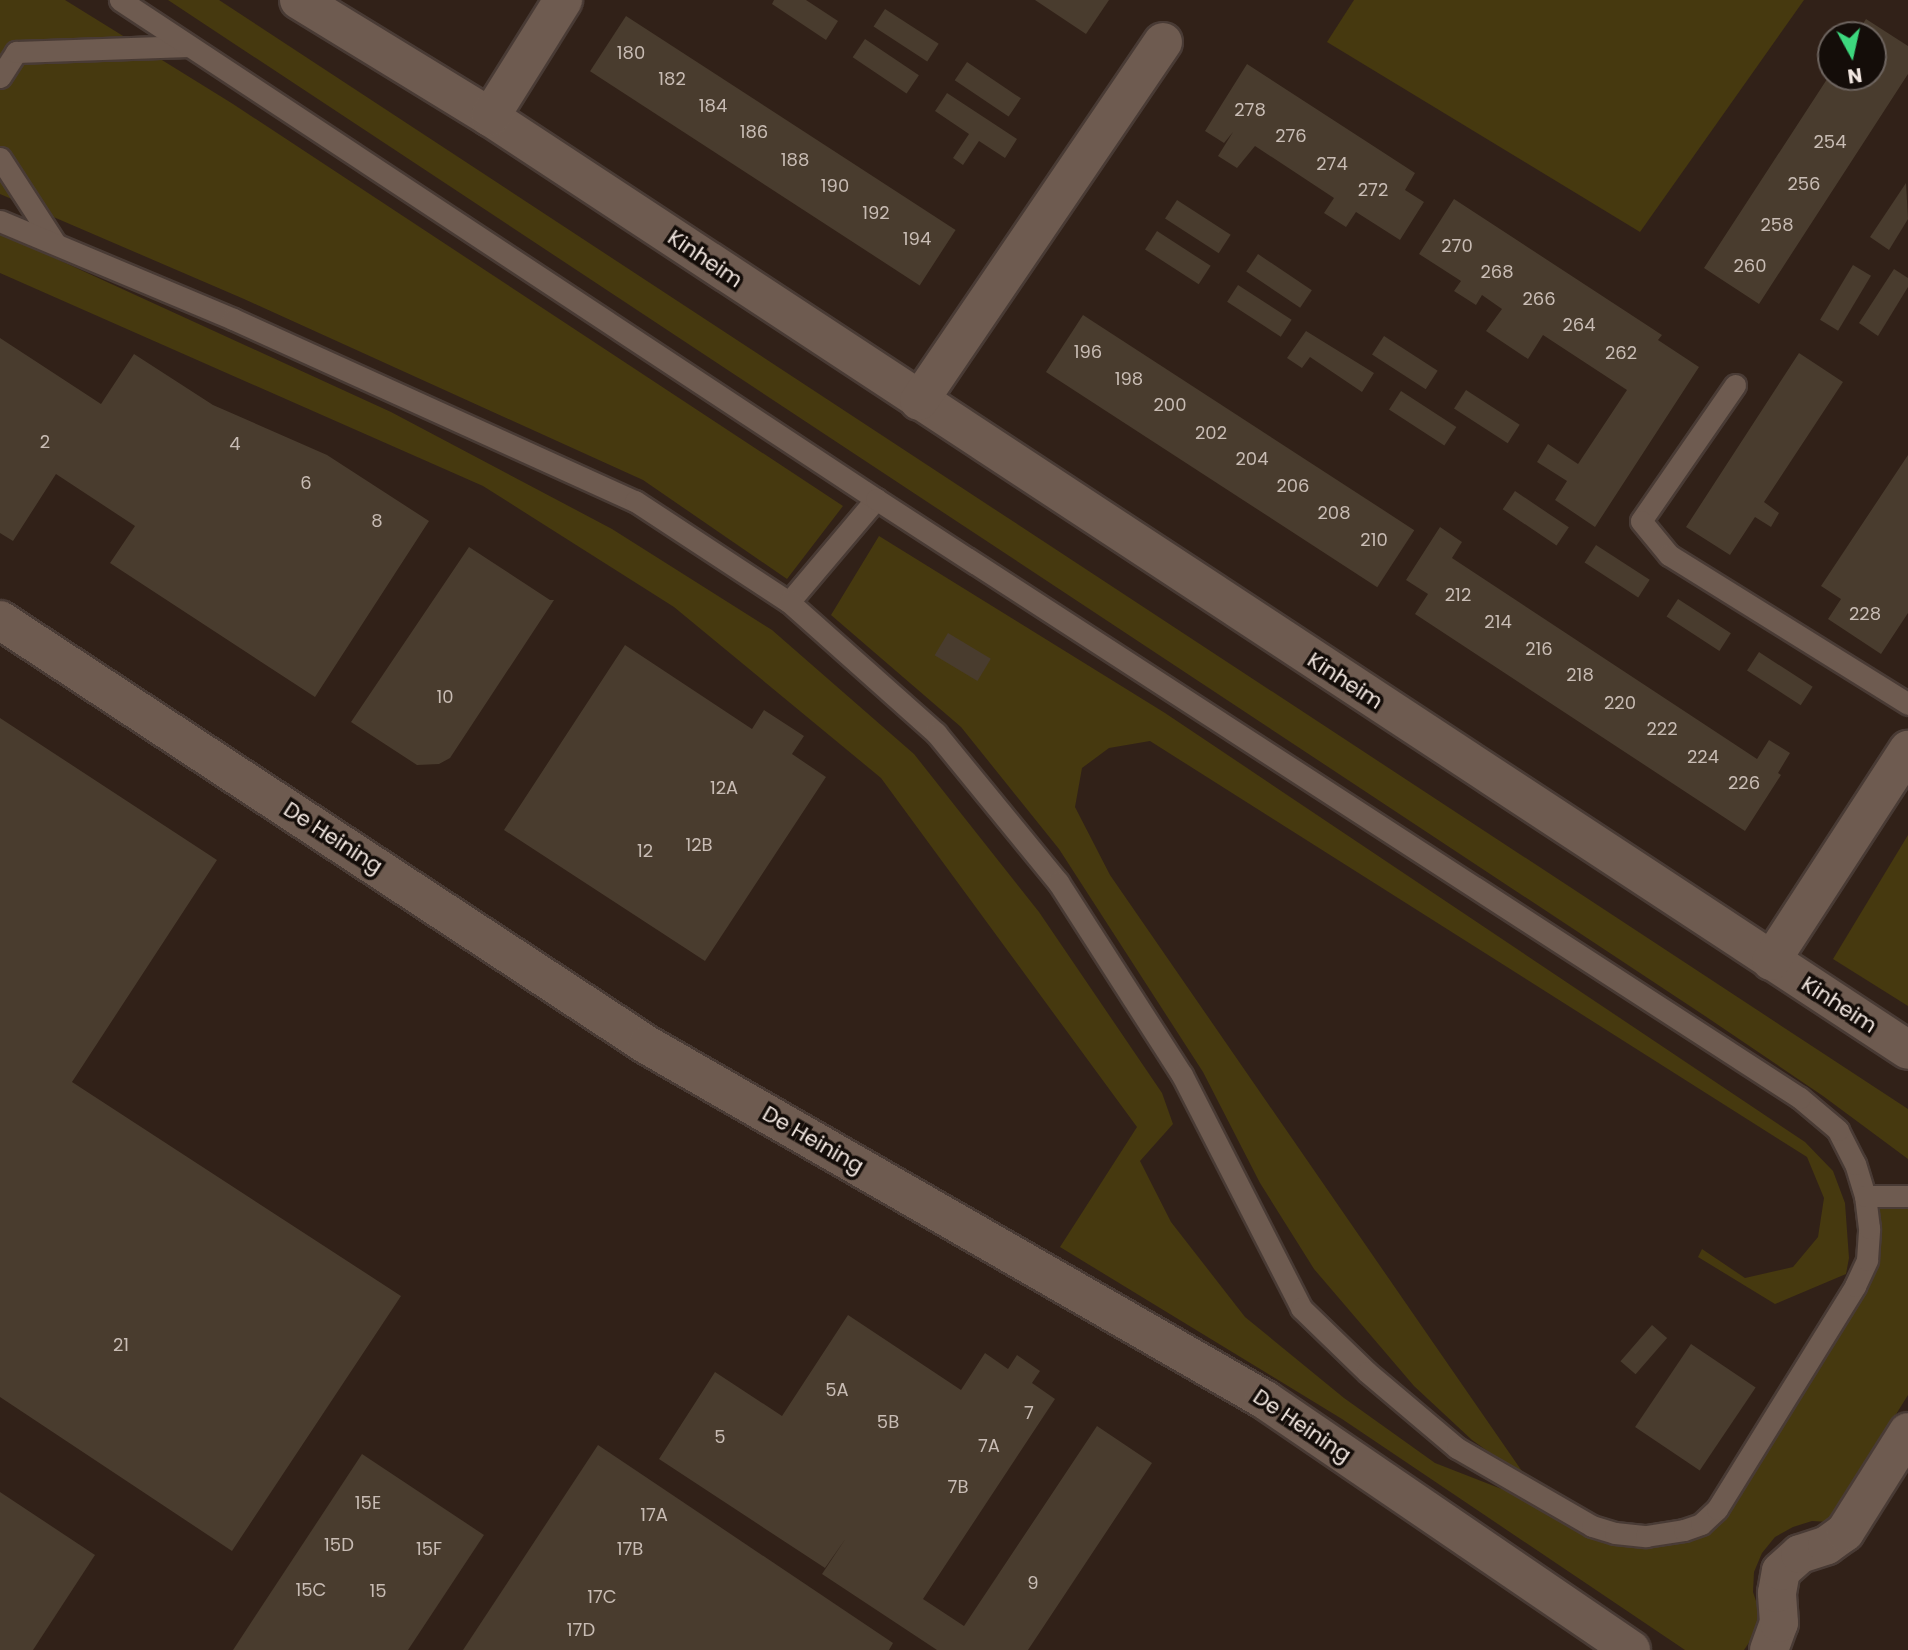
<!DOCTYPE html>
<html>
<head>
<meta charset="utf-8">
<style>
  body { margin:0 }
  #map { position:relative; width:1908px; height:1650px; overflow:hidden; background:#312118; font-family:Poppins,sans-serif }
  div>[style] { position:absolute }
  .green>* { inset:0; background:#46390f }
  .building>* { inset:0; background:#493c2e; transform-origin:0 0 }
  .roads { filter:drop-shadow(2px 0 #493b35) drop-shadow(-2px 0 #493b35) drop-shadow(0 2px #493b35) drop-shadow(0 -2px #493b35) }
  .lane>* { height:21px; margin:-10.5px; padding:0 10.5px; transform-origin:10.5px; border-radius:10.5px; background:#6e5b50 }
  .street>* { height:38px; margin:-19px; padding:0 19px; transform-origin:19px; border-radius:19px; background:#6e5b50 }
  span { translate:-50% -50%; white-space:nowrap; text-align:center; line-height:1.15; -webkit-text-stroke:7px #140d09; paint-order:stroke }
  .number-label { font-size:18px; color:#c8bcb4 }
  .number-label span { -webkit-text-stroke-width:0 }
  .street-label { font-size:21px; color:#f2e7e1 }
  .north { position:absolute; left:1817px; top:21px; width:70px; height:70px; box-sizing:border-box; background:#140d09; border:2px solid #6d645f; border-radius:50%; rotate:172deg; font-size:19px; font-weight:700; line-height:28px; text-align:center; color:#f2e7e1 }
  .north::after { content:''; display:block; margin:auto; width:24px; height:32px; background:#3dd77e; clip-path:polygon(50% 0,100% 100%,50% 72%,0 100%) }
</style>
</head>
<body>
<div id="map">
  <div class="green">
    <i style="clip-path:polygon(0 0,65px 0,233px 104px,843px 506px,787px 579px,643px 480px,244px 299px,0 194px)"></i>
    <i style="clip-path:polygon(168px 0,219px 0,1908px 1109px,1908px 1159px,1823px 1096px,1705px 1016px)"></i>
    <i style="clip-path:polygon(1354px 0,1804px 0,1640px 232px,1327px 42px)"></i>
    <i style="clip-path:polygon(0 233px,391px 412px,612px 529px,772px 630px,914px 754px,1039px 912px,1162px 1093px,1173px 1124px,1140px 1161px,1171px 1222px,1245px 1317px,1344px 1398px,1435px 1463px,1615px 1533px,1701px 1524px,1855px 1286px,1865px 1196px,1908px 1196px,1908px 1395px,1829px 1522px,1812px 1521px,1793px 1527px,1775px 1537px,1762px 1553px,1754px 1572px,1753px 1592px,1763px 1622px,1744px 1650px,1685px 1650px,1342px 1419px,1060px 1247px,1137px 1127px,881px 778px,674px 607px,483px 486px,0 273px)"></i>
    <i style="clip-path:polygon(879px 536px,1165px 713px,1805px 1142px,1833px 1171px,1845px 1203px,1849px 1258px,1846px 1274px,1775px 1304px,1698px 1257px,1702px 1249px,1745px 1278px,1793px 1267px,1818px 1237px,1824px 1198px,1807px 1157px,1150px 741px,1109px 748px,1082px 768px,1075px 807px,1110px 875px,1528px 1480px,1472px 1440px,1414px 1386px,1314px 1269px,1260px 1183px,1203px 1072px,1059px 849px,961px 727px,831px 615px)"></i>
    <i style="clip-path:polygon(1908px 835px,1908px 1006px,1833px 959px)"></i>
  </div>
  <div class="building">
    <i style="clip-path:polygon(774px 0,806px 0,838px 21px,826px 40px,772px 4px)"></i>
    <i style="clip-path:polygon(1035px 0,1109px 0,1086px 34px)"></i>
    <i style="left:885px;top:9px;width:64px;height:21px;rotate:33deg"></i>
    <i style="left:626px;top:16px;width:393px;height:66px;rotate:33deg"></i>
    <i style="clip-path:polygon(1866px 19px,1908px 46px,1908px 74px,1759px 304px,1704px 268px,1831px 73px,1831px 77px,1873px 77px,1873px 35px,1856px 35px)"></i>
    <i style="left:865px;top:39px;width:65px;height:22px;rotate:34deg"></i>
    <i style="left:967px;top:62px;width:65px;height:22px;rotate:34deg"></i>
    <i style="clip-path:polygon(1247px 64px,1415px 173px,1405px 190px,1424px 202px,1400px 240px,1356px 212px,1346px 227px,1324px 213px,1334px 198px,1255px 146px,1237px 168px,1218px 156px,1233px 132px,1224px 143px,1205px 131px)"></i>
    <i style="clip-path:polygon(947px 93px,1017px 139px,1005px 158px,979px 141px,963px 165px,953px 158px,969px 134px,935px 111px)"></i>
    <i style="clip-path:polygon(1906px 183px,1908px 219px,1889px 250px,1870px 237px)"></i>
    <i style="clip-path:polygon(1454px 199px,1662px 335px,1658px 340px,1699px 367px,1595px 527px,1555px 500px,1567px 481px,1537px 462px,1548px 444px,1578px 464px,1627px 390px,1543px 335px,1528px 359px,1486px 331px,1502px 309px,1482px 295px,1476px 305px,1454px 291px,1461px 281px,1419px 254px)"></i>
    <i style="left:1177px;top:200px;width:64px;height:22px;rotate:33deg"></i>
    <i style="left:1157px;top:231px;width:64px;height:22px;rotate:33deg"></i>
    <i style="left:1258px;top:254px;width:65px;height:21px;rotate:34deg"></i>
    <i style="left:1853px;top:265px;width:21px;height:64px;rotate:31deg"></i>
    <i style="clip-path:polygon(1894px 269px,1908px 278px,1908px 287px,1878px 336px,1859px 323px)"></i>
    <i style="left:1238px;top:285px;width:64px;height:20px;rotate:33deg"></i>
    <i style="left:1083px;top:315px;width:395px;height:68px;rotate:33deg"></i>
    <i style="clip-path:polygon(1306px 331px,1374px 373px,1362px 392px,1310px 357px,1302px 368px,1287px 358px)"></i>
    <i style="left:1384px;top:336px;width:64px;height:22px;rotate:33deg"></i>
    <i style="clip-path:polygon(0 338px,101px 404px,134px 354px,213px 405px,327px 455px,429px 521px,315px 697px,110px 563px,135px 526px,56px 474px,13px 541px,0 533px)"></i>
    <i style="clip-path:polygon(1799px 353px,1843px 382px,1764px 502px,1779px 513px,1771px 527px,1755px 517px,1730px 555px,1686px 527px)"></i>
    <i style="left:1466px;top:390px;width:64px;height:22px;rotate:33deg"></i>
    <i style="left:1401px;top:391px;width:66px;height:22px;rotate:33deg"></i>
    <i style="clip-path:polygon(1908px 455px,1908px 613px,1881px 654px,1828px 619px,1841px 599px,1821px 586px)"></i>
    <i style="left:1515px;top:491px;width:65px;height:22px;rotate:34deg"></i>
    <i style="clip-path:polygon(1440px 527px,1462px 542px,1452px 558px,1757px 759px,1769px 740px,1790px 753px,1778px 773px,1781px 775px,1745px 831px,1415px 614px,1428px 594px,1406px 580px)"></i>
    <i style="left:1596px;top:545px;width:64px;height:21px;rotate:33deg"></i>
    <i style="clip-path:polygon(469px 547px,550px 600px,554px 600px,450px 758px,439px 764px,417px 765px,351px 722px)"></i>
    <i style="left:1678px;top:599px;width:63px;height:21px;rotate:33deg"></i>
    <i style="left:948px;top:633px;width:50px;height:26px;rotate:31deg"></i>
    <i style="clip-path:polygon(625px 645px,752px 729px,764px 710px,804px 736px,792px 754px,826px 777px,705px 961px,504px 830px)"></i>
    <i style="left:1759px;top:652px;width:64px;height:22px;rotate:33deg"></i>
    <i style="clip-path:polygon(0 718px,217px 860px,72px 1082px,401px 1296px,232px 1551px,0 1397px)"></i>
    <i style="clip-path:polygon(848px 1315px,961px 1390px,985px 1353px,1008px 1369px,1017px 1355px,1040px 1371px,1032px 1383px,1055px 1399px,923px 1599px,964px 1626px,1097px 1426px,1152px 1463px,1028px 1650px,937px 1650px,822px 1574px,846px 1538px,825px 1568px,659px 1459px,715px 1372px,782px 1416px)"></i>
    <i style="left:1652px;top:1325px;width:20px;height:48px;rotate:41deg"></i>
    <i style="left:1691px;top:1344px;width:78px;height:100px;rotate:34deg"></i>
    <i style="clip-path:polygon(598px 1445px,893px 1643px,889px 1650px,463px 1650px)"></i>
    <i style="clip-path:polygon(362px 1454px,484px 1535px,408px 1650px,233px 1650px)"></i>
    <i style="clip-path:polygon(0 1492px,95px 1555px,33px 1650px,0 1650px)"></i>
  </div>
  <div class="roads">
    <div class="lane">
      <i style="left:0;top:77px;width:30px;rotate:-57deg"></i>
      <i style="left:16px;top:52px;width:173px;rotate:-2deg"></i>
      <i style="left:0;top:158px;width:101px;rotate:57.1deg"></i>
      <i style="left:0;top:221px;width:253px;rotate:22.8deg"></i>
      <i style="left:233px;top:319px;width:441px;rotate:24.4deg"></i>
      <i style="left:635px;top:501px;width:184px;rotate:33.3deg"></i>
      <i style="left:789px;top:602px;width:135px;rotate:-49.8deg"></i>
      <i style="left:876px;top:499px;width:906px;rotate:-146.57deg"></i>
      <i style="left:1735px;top:385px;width:165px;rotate:124.7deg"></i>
      <i style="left:1641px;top:521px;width:44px;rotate:50.5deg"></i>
      <i style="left:1669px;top:555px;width:282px;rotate:31.9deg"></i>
      <i style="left:789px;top:602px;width:197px;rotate:41.7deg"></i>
      <i style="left:936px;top:733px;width:193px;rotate:50.7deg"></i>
      <i style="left:1058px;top:882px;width:229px;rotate:57.3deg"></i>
      <i style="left:1182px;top:1075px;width:262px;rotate:62.9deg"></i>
      <i style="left:1301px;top:1308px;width:92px;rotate:44.1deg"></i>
      <i style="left:1367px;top:1372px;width:118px;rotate:40.2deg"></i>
      <i style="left:1457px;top:1448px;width:156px;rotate:30deg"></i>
      <i style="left:1592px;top:1526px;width:24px;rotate:17deg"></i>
      <i style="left:1615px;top:1533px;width:31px;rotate:6deg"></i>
      <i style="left:1646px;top:1536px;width:38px;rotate:-9deg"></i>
      <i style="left:1684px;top:1530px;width:18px;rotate:-19deg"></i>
      <i style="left:1701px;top:1524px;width:22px;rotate:-43deg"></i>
      <i style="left:1717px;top:1509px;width:262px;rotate:-58.2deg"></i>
      <i style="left:1855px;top:1286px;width:29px;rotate:-65deg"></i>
      <i style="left:1867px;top:1260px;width:32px;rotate:-86deg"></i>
      <i style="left:1869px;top:1228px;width:32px;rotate:-97deg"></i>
      <i style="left:1865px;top:1196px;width:34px;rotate:-107deg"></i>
      <i style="left:1855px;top:1164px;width:38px;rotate:-117deg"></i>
      <i style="left:1838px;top:1130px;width:50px;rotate:-139.9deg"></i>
      <i style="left:1800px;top:1098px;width:1101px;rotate:-147.05deg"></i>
      <i style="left:1865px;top:1196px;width:43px"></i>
    </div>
    <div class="street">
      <i style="left:299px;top:0;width:224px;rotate:31.5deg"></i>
      <i style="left:490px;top:117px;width:1697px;rotate:33.34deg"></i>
      <i style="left:490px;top:117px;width:138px;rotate:-58deg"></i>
      <i style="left:919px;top:401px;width:434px;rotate:-55.8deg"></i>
      <i style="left:0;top:620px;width:774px;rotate:33.3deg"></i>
      <i style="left:647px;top:1045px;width:713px;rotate:29.87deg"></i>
      <i style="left:1265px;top:1400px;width:443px;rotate:34.3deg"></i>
      <i style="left:1771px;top:961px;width:252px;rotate:-57deg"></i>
      <i style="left:1769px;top:1650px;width:29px;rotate:-70deg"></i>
      <i style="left:1779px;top:1623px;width:30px;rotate:-94deg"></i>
      <i style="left:1777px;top:1593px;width:22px;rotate:-80deg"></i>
      <i style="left:1781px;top:1571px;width:25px;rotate:-42deg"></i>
      <i style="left:1800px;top:1554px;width:28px;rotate:-18deg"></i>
      <i style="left:1827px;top:1545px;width:22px;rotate:-36deg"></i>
      <i style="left:1845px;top:1532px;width:118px;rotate:-57.8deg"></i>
    </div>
  </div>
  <div class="number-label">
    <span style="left:631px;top:53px">180</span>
    <span style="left:672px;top:79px">182</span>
    <span style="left:713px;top:106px">184</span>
    <span style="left:1250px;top:110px">278</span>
    <span style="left:754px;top:132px">186</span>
    <span style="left:1291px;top:136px">276</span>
    <span style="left:1830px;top:142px">254</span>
    <span style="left:795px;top:160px">188</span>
    <span style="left:1332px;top:164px">274</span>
    <span style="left:1804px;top:184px">256</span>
    <span style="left:835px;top:186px">190</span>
    <span style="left:1373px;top:190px">272</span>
    <span style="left:876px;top:213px">192</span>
    <span style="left:1777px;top:225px">258</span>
    <span style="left:917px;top:239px">194</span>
    <span style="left:1457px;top:246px">270</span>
    <span style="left:1750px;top:266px">260</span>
    <span style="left:1497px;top:272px">268</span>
    <span style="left:1539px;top:299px">266</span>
    <span style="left:1579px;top:325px">264</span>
    <span style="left:1088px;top:352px">196</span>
    <span style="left:1621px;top:353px">262</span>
    <span style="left:1129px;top:379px">198</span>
    <span style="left:1170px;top:405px">200</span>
    <span style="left:1211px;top:433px">202</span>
    <span style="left:45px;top:442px">2</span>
    <span style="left:235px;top:444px">4</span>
    <span style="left:1252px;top:459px">204</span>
    <span style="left:306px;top:483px">6</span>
    <span style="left:1293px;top:486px">206</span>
    <span style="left:1334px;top:513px">208</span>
    <span style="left:377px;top:521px">8</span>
    <span style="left:1374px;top:540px">210</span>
    <span style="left:1458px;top:595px">212</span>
    <span style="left:1865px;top:614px">228</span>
    <span style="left:1498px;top:622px">214</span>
    <span style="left:1539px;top:649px">216</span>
    <span style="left:1580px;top:675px">218</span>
    <span style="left:445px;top:697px">10</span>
    <span style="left:1620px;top:703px">220</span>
    <span style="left:1662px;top:729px">222</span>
    <span style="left:1703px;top:757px">224</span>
    <span style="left:1744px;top:783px">226</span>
    <span style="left:724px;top:788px">12A</span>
    <span style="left:699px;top:845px">12B</span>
    <span style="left:645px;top:851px">12</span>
    <span style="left:121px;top:1345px">21</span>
    <span style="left:837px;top:1390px">5A</span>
    <span style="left:1029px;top:1413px">7</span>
    <span style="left:888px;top:1422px">5B</span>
    <span style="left:720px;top:1437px">5</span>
    <span style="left:989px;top:1446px">7A</span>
    <span style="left:958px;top:1487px">7B</span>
    <span style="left:368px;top:1503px">15E</span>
    <span style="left:654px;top:1515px">17A</span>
    <span style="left:339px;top:1545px">15D</span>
    <span style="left:429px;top:1549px">15F</span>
    <span style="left:630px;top:1549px">17B</span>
    <span style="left:1033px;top:1583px">9</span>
    <span style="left:311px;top:1590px">15C</span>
    <span style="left:378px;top:1591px">15</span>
    <span style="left:602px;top:1597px">17C</span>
    <span style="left:581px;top:1630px">17D</span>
  </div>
  <div class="street-label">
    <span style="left:705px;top:259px;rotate:34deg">Kinheim</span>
    <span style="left:1345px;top:681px;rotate:33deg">Kinheim</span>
    <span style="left:333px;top:838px;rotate:33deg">De Heining</span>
    <span style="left:1839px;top:1005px;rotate:33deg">Kinheim</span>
    <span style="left:813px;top:1140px;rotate:30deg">De Heining</span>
    <span style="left:1302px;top:1426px;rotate:34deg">De Heining</span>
  </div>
  <div class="north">N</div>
</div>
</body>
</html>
